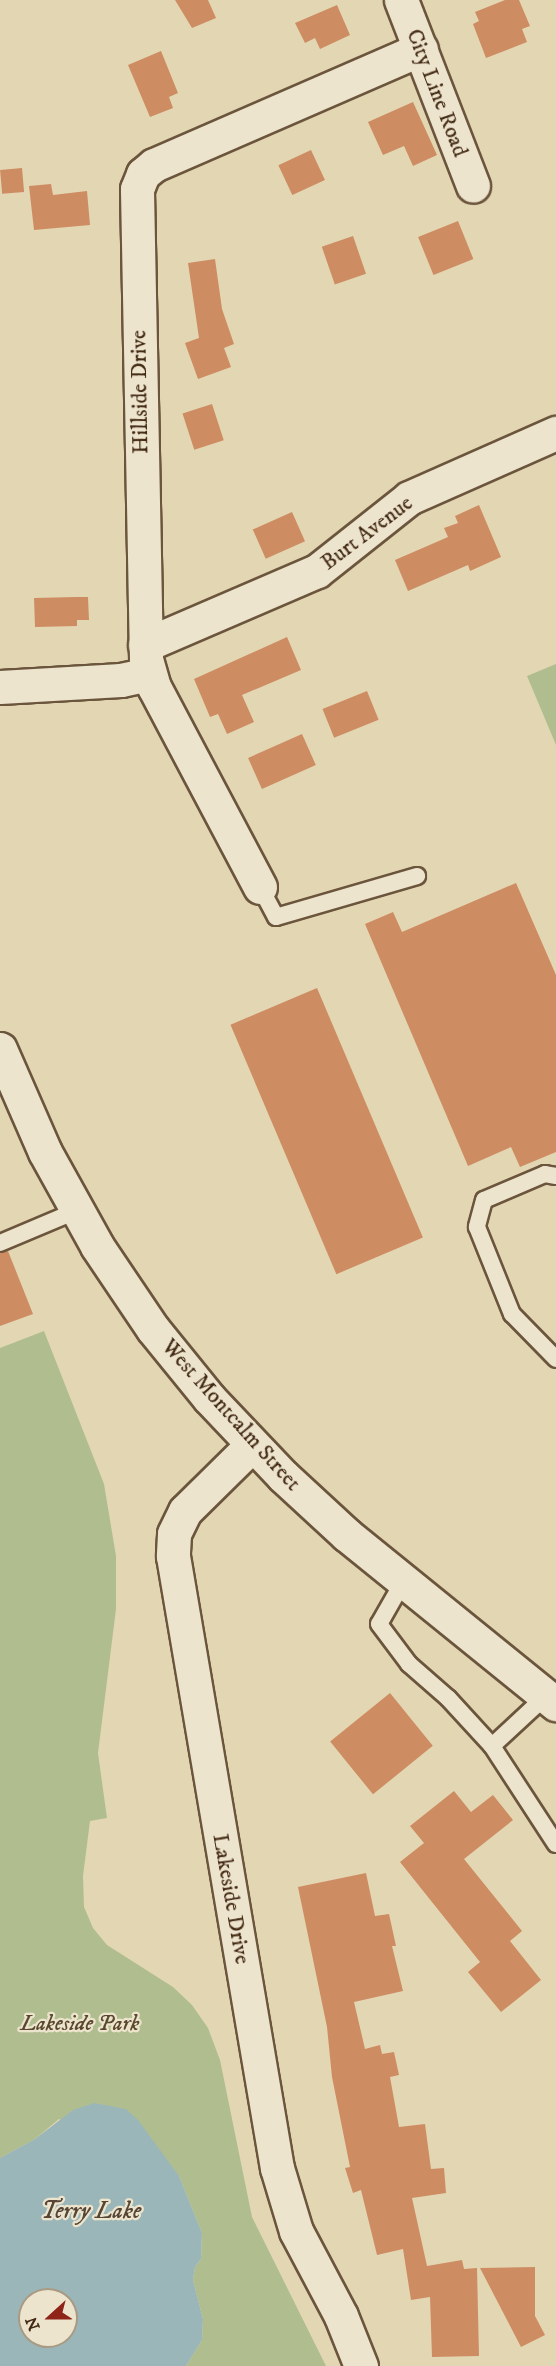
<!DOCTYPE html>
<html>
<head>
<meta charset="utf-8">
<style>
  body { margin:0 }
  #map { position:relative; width:556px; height:2366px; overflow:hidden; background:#e3d6b3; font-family:"IM FELL DW Pica",serif }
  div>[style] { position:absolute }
  .green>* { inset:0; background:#b0be8f }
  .water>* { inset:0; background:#9bb6b8 }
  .building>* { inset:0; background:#ce8c62; transform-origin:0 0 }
  .roads { filter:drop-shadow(2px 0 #6b553c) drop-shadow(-2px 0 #6b553c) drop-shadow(0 2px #6b553c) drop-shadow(0 -2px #6b553c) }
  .lane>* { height:16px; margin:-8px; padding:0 8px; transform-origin:8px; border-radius:8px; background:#ede4ce }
  .street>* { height:33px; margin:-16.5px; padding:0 16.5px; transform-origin:16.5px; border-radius:16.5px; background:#ede4ce }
  .secondary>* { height:33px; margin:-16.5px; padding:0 16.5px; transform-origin:16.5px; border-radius:16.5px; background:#ede4ce }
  span { translate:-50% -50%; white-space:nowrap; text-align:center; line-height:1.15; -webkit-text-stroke:4.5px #ede4ce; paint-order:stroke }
  .street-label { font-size:22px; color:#432a14 }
  .park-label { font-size:22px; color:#59482d; font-style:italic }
  .water-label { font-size:24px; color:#554635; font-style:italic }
  .north { position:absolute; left:18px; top:2288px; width:60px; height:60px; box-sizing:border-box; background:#ede4ce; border:2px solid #a99a84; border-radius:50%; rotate:249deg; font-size:16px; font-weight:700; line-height:24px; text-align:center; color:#432a14 }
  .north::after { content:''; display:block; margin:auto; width:21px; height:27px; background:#8f2418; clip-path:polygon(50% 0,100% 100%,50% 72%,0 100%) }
</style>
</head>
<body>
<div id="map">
  <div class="green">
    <i style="clip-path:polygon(556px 664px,556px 745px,527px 676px)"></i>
    <i style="clip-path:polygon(44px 1331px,104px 1484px,116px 1556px,116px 1609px,98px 1753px,107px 1818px,90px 1821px,83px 1876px,84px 1907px,93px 1928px,107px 1945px,173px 1987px,192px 2005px,208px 2028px,220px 2060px,252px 2217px,326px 2366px,186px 2366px,202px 2340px,203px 2319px,193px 2280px,195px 2267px,201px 2259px,202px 2233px,179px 2176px,59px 2119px,35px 2139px,0 2158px,0 1348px)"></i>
  </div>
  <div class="water">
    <i style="clip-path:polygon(evenodd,94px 2103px,126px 2109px,138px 2120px,179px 2176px,202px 2233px,201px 2259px,195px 2267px,193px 2280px,203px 2319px,202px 2340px,186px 2366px,0 2366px,0 2158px,35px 2139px,73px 2110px,94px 2103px,30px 2300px,66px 2300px,66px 2336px,30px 2336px,30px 2300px)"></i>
  </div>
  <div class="building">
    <i style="clip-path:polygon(175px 0,208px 0,216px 18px,192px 28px)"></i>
    <i style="clip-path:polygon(505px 0,519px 0,530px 26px,522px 29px,527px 42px,486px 58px,473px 24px,479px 21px,475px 12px)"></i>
    <i style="clip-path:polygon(337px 5px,350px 35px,320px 49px,315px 38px,305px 43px,295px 23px)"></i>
    <i style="clip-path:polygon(161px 51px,178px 93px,169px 97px,173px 108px,150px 117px,128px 65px)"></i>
    <i style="clip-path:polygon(413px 102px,437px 155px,413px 166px,404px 146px,383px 155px,368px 122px)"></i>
    <i style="left:311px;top:150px;width:33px;height:36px;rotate:65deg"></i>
    <i style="left:22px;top:168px;width:24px;height:22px;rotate:85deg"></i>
    <i style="clip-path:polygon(51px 184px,53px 195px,87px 191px,90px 225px,34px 230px,29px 186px)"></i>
    <i style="left:458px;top:221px;width:41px;height:43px;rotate:68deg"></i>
    <i style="left:353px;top:236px;width:40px;height:33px;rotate:71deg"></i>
    <i style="clip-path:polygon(215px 259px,222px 309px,234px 344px,224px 348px,231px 367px,198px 379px,185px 343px,199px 338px,188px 263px)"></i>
    <i style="left:212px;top:404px;width:38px;height:31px;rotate:72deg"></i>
    <i style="clip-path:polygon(479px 505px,501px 557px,470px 571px,468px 565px,408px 591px,395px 560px,448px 537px,444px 528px,458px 523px,455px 516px)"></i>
    <i style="left:292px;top:512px;width:32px;height:43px;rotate:66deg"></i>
    <i style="clip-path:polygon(76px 597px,88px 597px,89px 620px,77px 620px,77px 626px,35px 627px,34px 598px)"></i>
    <i style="clip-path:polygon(287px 637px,301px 670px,242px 695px,254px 722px,227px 734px,218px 714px,210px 717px,194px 679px)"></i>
    <i style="left:367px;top:691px;width:31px;height:48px;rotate:68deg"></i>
    <i style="left:302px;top:734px;width:34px;height:59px;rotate:66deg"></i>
    <i style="clip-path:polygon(516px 883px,556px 975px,556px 1152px,520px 1167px,511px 1147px,468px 1166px,365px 924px,393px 912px,402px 932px)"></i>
    <i style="left:317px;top:988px;width:271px;height:94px;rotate:67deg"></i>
    <i style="clip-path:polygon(8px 1251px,33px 1314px,0 1326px,0 1253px)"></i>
    <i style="left:390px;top:1693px;width:68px;height:77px;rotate:51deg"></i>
    <i style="clip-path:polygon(454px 1791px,471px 1812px,493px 1795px,513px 1820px,464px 1859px,522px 1931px,510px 1941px,541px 1980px,501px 2012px,468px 1972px,480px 1962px,400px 1862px,424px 1843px,410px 1826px)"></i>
    <i style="clip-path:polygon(366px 1873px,375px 1916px,389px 1914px,396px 1946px,392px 1946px,403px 1991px,354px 2002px,365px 2049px,380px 2045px,382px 2054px,394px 2052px,399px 2075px,390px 2077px,399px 2127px,425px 2124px,431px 2169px,444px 2168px,446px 2193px,412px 2198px,427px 2266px,462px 2260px,464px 2269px,477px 2268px,479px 2356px,432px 2357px,430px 2297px,411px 2300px,403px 2249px,377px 2255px,361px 2190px,353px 2193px,345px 2168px,350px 2167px,332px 2077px,327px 2027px,298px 1887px)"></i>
    <i style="clip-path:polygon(535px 2267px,535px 2316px,545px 2335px,521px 2347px,480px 2268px)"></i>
  </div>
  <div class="roads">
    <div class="lane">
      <i style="left:260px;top:887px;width:34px;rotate:62deg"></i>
      <i style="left:276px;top:917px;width:147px;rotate:-16.2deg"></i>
      <i style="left:556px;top:1176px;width:11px;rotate:-170deg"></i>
      <i style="left:545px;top:1174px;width:66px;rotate:156.9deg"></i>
      <i style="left:484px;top:1200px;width:28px;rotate:105deg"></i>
      <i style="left:477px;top:1227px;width:94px;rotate:68.1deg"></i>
      <i style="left:512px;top:1314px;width:63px;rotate:45.6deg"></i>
      <i style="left:0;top:1243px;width:82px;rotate:-22.8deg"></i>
      <i style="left:403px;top:1582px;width:48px;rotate:119.7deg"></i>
      <i style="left:379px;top:1624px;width:50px;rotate:53.1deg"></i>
      <i style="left:409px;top:1664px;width:52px;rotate:41.1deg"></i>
      <i style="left:448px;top:1698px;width:65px;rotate:47.5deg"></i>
      <i style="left:492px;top:1746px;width:117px;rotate:56.9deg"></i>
      <i style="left:492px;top:1746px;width:74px;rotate:-42.8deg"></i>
    </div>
    <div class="street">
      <i style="left:401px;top:0;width:199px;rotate:68.8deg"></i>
      <i style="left:145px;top:645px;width:187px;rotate:-23.3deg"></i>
      <i style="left:317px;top:571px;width:117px;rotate:-38.4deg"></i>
      <i style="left:409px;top:498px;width:161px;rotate:-23.9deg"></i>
      <i style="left:0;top:687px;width:121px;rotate:-3.3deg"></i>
      <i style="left:121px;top:680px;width:29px;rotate:-12deg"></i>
      <i style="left:260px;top:887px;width:226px;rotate:-117.9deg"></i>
      <i style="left:154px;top:687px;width:29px;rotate:-106deg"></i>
      <i style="left:146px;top:659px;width:470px;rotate:-91.1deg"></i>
      <i style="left:137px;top:189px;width:16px;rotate:-68deg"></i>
      <i style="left:143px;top:174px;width:14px;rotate:-39deg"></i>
      <i style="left:154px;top:165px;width:291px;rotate:-23.5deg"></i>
      <i style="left:252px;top:1445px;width:94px;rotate:135.4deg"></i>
      <i style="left:185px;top:1511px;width:25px;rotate:116deg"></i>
      <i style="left:174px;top:1534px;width:22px;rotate:93deg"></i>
      <i style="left:173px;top:1556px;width:621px;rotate:80.36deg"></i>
      <i style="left:277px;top:2168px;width:66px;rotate:73.2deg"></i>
      <i style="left:296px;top:2231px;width:96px;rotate:62.1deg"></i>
      <i style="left:341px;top:2316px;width:54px;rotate:68.2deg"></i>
    </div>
    <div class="secondary">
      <i style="left:0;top:1049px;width:112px;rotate:66.4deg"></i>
      <i style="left:45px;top:1152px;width:107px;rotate:61deg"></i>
      <i style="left:97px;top:1246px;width:100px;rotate:56deg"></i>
      <i style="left:153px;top:1329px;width:89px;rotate:50.9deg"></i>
      <i style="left:209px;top:1398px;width:108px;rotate:46.5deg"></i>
      <i style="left:283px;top:1476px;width:87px;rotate:42.7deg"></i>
      <i style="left:347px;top:1535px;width:269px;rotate:39deg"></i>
    </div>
  </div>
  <div class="street-label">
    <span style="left:437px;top:93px;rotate:69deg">City Line Road</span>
    <span style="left:140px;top:392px;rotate:-91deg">Hillside Drive</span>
    <span style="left:367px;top:533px;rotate:-37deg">Burt Avenue</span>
    <span style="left:231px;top:1415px;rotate:48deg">West Montcalm Street</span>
    <span style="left:231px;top:1899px;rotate:80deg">Lakeside Drive</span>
  </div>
  <div class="park-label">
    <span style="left:80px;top:2024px">Lakeside Park</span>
  </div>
  <div class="water-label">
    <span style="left:91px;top:2212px">Terry Lake</span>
  </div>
  <div class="north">N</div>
</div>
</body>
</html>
